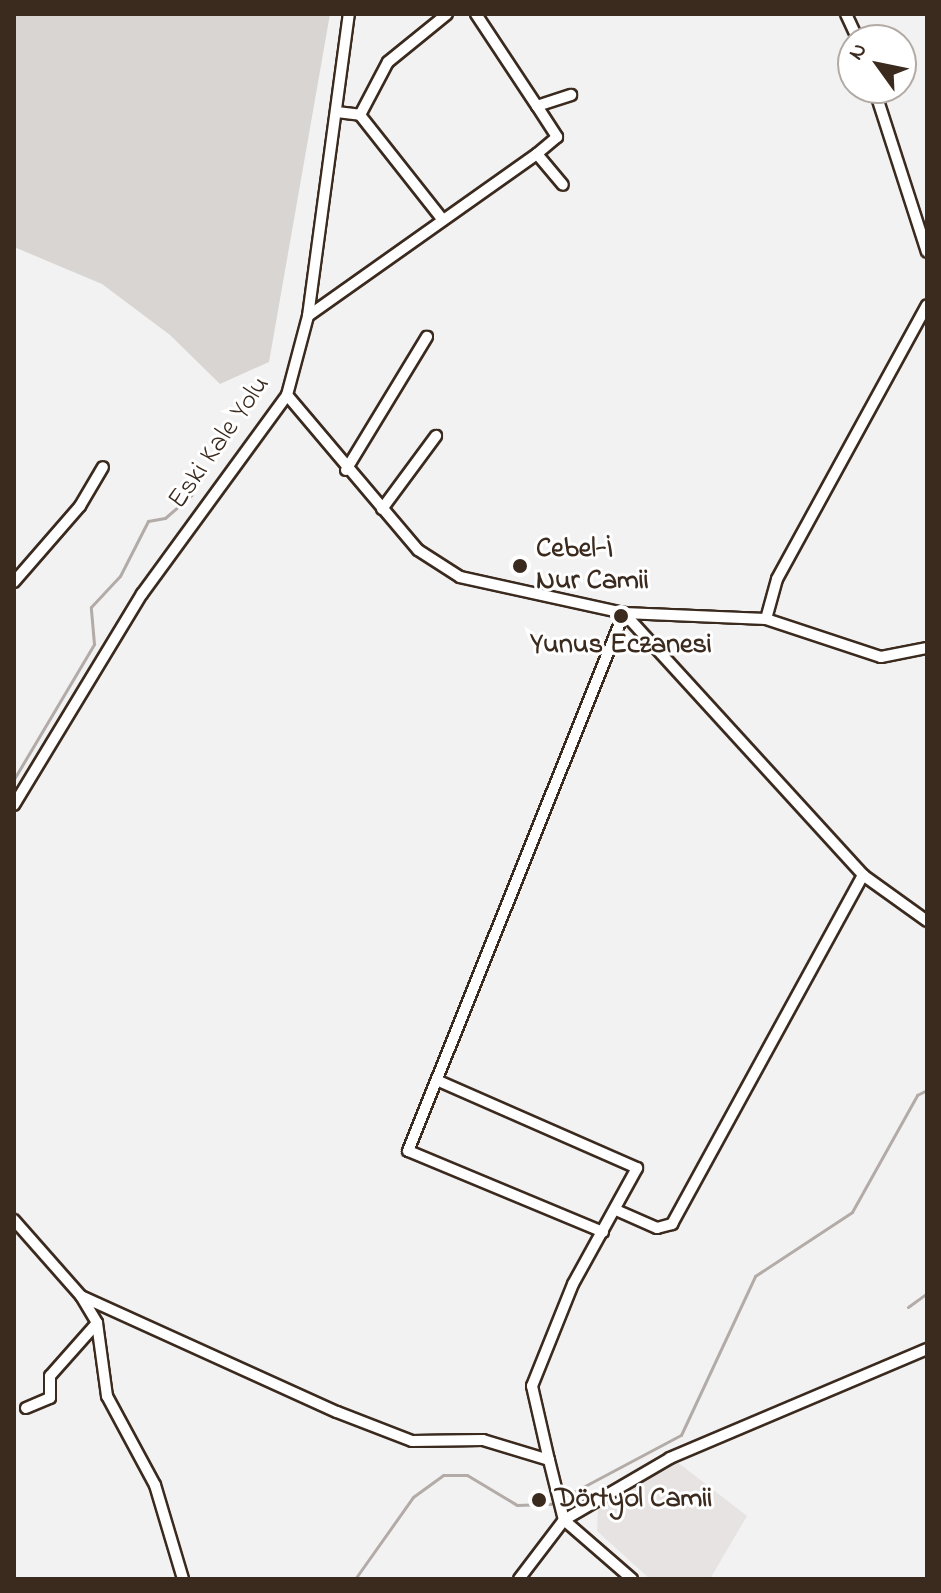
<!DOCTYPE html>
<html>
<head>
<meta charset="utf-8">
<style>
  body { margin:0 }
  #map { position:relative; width:941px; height:1593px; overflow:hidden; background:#f3f2f2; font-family:"Indie Flower",sans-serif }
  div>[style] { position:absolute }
  .built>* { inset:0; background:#e6e3e2 }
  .green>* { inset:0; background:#d8d5d2 }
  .stream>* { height:3px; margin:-1.5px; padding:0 1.5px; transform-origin:1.5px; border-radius:1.5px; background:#b2aba7 }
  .roads { filter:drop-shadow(2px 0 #3b2a1e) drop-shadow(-2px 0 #3b2a1e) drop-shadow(0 2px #3b2a1e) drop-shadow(0 -2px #3b2a1e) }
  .minor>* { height:10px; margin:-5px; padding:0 5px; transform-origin:5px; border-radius:5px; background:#fff }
  .dots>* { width:22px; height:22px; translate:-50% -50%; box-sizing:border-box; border:4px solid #fff; border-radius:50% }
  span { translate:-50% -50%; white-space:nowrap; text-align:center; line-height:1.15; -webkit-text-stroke:6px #fff; paint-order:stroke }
  .street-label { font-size:28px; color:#3b2a1e }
  .poi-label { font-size:28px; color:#3b2a1e; font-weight:700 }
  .left { translate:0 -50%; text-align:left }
  .frame { position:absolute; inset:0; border:16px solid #3b2a1e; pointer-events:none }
  .north { position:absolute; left:837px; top:24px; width:80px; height:80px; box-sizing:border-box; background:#fff; border:2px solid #b1aaa5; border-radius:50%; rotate:303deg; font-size:22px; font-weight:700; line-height:32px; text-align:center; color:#3b2a1e }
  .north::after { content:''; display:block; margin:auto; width:28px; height:36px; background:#3b2a1e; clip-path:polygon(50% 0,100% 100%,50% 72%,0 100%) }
</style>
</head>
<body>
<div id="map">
  <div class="built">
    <i style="clip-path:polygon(676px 1461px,747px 1516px,710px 1579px,650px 1579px,597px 1531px,598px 1509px)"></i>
  </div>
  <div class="green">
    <i style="clip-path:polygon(14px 14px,330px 14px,269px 362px,220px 384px,170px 335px,102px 284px,14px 247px)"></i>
  </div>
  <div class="stream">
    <i style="left:14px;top:779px;width:157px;rotate:-59.3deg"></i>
    <i style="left:94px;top:644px;width:37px;rotate:-95deg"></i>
    <i style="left:91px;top:607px;width:42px;rotate:-46.9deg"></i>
    <i style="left:120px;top:576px;width:62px;rotate:-63deg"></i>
    <i style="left:148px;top:521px;width:17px;rotate:-10deg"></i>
    <i style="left:165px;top:518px;width:35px;rotate:-41deg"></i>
    <i style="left:908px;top:1307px;width:24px;rotate:-36deg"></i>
    <i style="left:355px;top:1579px;width:100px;rotate:-54.7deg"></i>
    <i style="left:413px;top:1497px;width:37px;rotate:-36deg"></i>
    <i style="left:443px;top:1475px;width:24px"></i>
    <i style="left:467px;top:1475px;width:58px;rotate:31deg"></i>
    <i style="left:517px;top:1505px;width:34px;rotate:-2deg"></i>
    <i style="left:551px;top:1504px;width:147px;rotate:-28deg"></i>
    <i style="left:681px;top:1435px;width:175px;rotate:-65deg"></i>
    <i style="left:755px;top:1276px;width:116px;rotate:-33.4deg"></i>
    <i style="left:852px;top:1212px;width:134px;rotate:-60.9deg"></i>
    <i style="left:917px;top:1095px;width:11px;rotate:-27deg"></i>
  </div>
  <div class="roads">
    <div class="minor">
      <i style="left:476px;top:14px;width:110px;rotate:56.5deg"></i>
      <i style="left:537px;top:106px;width:36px;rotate:-18deg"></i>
      <i style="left:846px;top:14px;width:29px;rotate:65deg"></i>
      <i style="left:874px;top:88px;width:172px;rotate:72.1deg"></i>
      <i style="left:537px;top:106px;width:37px;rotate:57deg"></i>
      <i style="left:557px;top:137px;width:26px;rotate:140deg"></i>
      <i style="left:537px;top:154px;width:40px;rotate:50deg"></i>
      <i style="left:337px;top:112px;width:23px;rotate:7deg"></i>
      <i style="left:360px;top:115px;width:132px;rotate:51.7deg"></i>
      <i style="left:360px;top:115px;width:60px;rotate:-62.2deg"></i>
      <i style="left:388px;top:62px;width:76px;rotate:-39.1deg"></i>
      <i style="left:308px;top:316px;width:281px;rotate:-35.3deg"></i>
      <i style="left:287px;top:395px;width:203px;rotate:49.8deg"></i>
      <i style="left:418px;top:550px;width:50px;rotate:32.7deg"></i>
      <i style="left:460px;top:577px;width:168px;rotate:12.4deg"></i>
      <i style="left:624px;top:613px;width:142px;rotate:2.4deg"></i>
      <i style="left:766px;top:619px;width:121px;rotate:18.3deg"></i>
      <i style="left:881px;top:657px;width:47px;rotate:-11.1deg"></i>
      <i style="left:346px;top:470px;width:156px;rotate:-58.7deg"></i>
      <i style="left:382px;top:509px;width:91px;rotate:-53.5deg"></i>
      <i style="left:14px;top:582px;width:101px;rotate:-49deg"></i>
      <i style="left:80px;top:506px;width:45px;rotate:-59.5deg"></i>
      <i style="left:766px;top:619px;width:41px;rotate:-74.6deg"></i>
      <i style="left:777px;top:579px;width:312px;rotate:-61.3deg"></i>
      <i style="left:14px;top:805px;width:247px;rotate:-58.8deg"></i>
      <i style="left:142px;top:594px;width:246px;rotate:-53.9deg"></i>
      <i style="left:287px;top:395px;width:82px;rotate:-75.1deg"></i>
      <i style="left:308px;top:316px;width:305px;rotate:-82.3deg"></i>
      <i style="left:441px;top:1082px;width:214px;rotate:23.7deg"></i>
      <i style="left:637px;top:1168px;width:132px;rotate:118.9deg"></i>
      <i style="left:573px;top:1284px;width:110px;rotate:111.9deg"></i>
      <i style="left:532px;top:1386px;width:76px;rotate:77.1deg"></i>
      <i style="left:616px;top:1210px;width:45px;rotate:23.7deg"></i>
      <i style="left:657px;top:1228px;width:16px;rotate:-15deg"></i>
      <i style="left:672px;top:1224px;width:398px;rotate:-61.3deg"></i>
      <i style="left:14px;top:1220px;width:101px;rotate:48.6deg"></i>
      <i style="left:81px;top:1296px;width:281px;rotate:24.4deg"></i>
      <i style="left:337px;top:1412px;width:80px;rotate:21.1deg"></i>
      <i style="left:412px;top:1441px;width:71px;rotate:-0.8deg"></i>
      <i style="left:483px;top:1440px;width:69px;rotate:16.9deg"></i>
      <i style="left:549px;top:1460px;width:62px;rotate:76deg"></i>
      <i style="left:564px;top:1520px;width:90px;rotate:40.9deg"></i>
      <i style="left:603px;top:1232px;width:211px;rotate:-157.4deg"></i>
      <i style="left:408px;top:1151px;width:580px;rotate:-68.13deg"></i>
      <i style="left:624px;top:613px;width:355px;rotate:47.6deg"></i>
      <i style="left:863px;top:875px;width:79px;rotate:35.7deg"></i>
      <i style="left:81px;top:1296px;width:31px;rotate:59deg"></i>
      <i style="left:97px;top:1323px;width:74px;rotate:82.2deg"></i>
      <i style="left:107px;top:1396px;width:101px;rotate:61.7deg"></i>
      <i style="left:155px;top:1485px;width:98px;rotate:73.4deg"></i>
      <i style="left:26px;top:1408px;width:26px;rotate:-23deg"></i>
      <i style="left:50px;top:1398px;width:22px;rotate:-90deg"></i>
      <i style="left:50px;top:1376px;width:71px;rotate:-48.4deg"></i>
      <i style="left:519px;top:1579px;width:74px;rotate:-52.7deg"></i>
      <i style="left:564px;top:1520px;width:123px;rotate:-30.3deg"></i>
      <i style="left:670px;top:1458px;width:279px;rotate:-23deg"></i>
    </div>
  </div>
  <div class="dots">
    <i style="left:520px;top:566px;background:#3b2a1e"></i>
    <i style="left:621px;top:616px;background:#3b2a1e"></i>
    <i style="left:539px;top:1500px;background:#3b2a1e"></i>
  </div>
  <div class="street-label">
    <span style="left:220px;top:443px;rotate:-55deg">Eski Kale Yolu</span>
  </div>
  <div class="poi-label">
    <span class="left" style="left:536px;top:566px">Cebel-İ<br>Nur Camii</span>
    <span style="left:621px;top:646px">Yunus Eczanesi</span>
    <span class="left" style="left:555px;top:1500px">Dörtyol Camii</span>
  </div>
  <div class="frame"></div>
  <div class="north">N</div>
</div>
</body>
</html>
